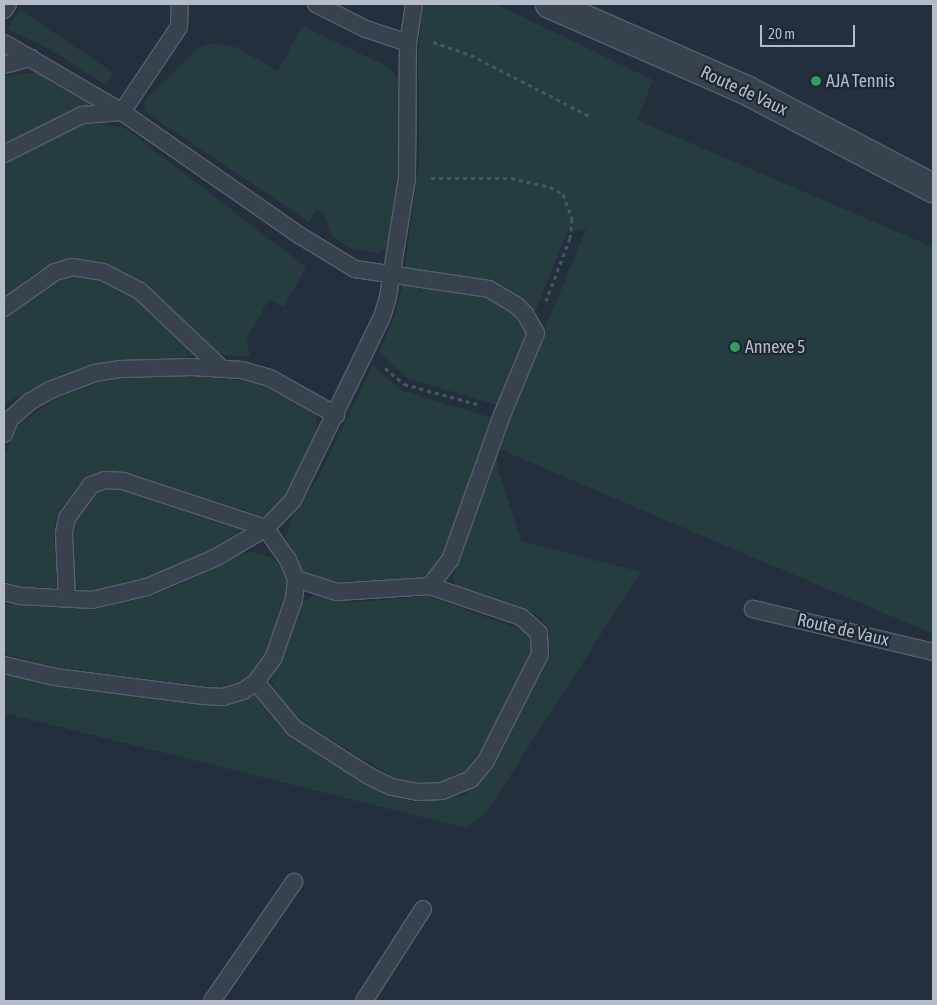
<!DOCTYPE html>
<html>
<head>
<meta charset="utf-8">
<style>
  body { margin:0 }
  #map { position:relative; width:937px; height:1005px; overflow:hidden; background:#242f3e; font-family:"Asap Condensed",sans-serif }
  div>[style] { position:absolute }
  .green>* { inset:0; background:#263c3f }
  .path>* { height:3px; margin-top:-1.5px; transform-origin:0; background:repeating-linear-gradient(90deg,#44595c 0 4px,transparent 0 8px) }
  .roads { filter:drop-shadow(1px 0 #565f6c) drop-shadow(-1px 0 #565f6c) drop-shadow(0 1px #565f6c) drop-shadow(0 -1px #565f6c) }
  .service>* { height:16px; margin:-8px; padding:0 8px; transform-origin:8px; border-radius:8px; background:#38414e }
  .tertiary>* { height:28px; margin:-14px; padding:0 14px; transform-origin:14px; border-radius:14px; background:#38414e }
  .dots>* { width:14px; height:14px; translate:-50% -50%; box-sizing:border-box; border:2px solid #1d2633; border-radius:50% }
  span { translate:-50% -50%; white-space:nowrap; text-align:center; line-height:1.15; -webkit-text-stroke:4.5px #1d2633; paint-order:stroke }
  .poi-label { font-size:18px; color:#b4bcc9 }
  .left { translate:0 -50%; text-align:left }
  .street-label { font-size:18px; color:#b4bcc9 }
  .frame { position:absolute; inset:0; border:5px solid #b4bcc9; pointer-events:none }
  .scale { position:absolute; left:760px; top:25px; width:95px; height:22px; box-sizing:border-box; border:2px solid #b4bcc9; border-top:0; padding-left:6px; font-size:15px; line-height:18px; white-space:nowrap; color:#b4bcc9; -webkit-text-stroke:4px #1d2633; paint-order:stroke }
</style>
</head>
<body>
<div id="map">
  <div class="green">
    <i style="clip-path:polygon(424px 4px,496px 4px,653px 80px,637px 120px,933px 247px,933px 634px,497px 448px,498px 469px,521px 541px,641px 572px,495px 799px,486px 812px,466px 828px,4px 713px,4px 674px,53px 686px,203px 705px,225px 706px,254px 695px,288px 736px,389px 797px,416px 802px,462px 796px,477px 786px,495px 766px,550px 656px,549px 629px,540px 617px,526px 609px,457px 589px,453px 577px,492px 471px,496px 448px,586px 229px,567px 232px,532px 319px,519px 301px,404px 273px,419px 162px,418px 47px)"></i>
    <i style="clip-path:polygon(20px 10px,114px 73px,105px 85px,49px 49px,7px 29px)"></i>
    <i style="clip-path:polygon(302px 26px,389px 67px,398px 80px,402px 99px,402px 146px,388px 244px,384px 250px,376px 253px,351px 248px,332px 237px,324px 213px,316px 210px,309px 222px,148px 114px,144px 108px,146px 99px,199px 47px,210px 43px,235px 47px,278px 71px)"></i>
    <i style="clip-path:polygon(37px 72px,90px 104px,4px 146px,4px 76px)"></i>
    <i style="clip-path:polygon(93px 122px,125px 128px,306px 267px,284px 307px,269px 299px,247px 339px,250px 357px,224px 355px,214px 351px,144px 285px,123px 273px,88px 261px,52px 265px,35px 273px,4px 299px,4px 162px,80px 124px)"></i>
    <i style="clip-path:polygon(73px 275px,101px 279px,135px 296px,193px 351px,193px 356px,93px 364px,4px 403px,4px 316px,57px 278px)"></i>
    <i style="clip-path:polygon(403px 283px,473px 289px,513px 308px,528px 330px,498px 405px,407px 378px,379px 352px,394px 318px)"></i>
    <i style="clip-path:polygon(373px 365px,400px 390px,493px 418px,442px 560px,436px 568px,418px 578px,338px 582px,303px 572px,286px 537px,293px 515px,319px 476px)"></i>
    <i style="clip-path:polygon(192px 376px,240px 380px,266px 387px,316px 414px,317px 430px,285px 495px,263px 516px,125px 472px,104px 471px,86px 476px,57px 514px,54px 533px,57px 588px,22px 587px,4px 581px,4px 457px,18px 425px,54px 399px,98px 383px,121px 378px)"></i>
    <i style="clip-path:polygon(106px 490px,121px 490px,242px 529px,211px 550px,144px 578px,91px 591px,77px 589px,73px 554px,76px 521px,96px 493px)"></i>
    <i style="clip-path:polygon(253px 552px,271px 557px,280px 565px,289px 587px,267px 653px,259px 669px,239px 682px,222px 687px,205px 686px,56px 667px,4px 654px,4px 604px,92px 610px,150px 596px,184px 583px,240px 554px)"></i>
    <i style="clip-path:polygon(314px 595px,335px 601px,358px 602px,428px 596px,527px 632px,530px 637px,531px 652px,478px 756px,465px 772px,441px 782px,418px 783px,395px 778px,300px 721px,283px 704px,271px 680px,301px 603px)"></i>
  </div>
  <div class="path">
    <i style="left:433px;top:42px;width:40px;rotate:18.9deg"></i>
    <i style="left:471px;top:55px;width:135px;rotate:27.3deg"></i>
    <i style="left:431px;top:178px;width:80px"></i>
    <i style="left:511px;top:178px;width:40px;rotate:13deg"></i>
    <i style="left:550px;top:187px;width:15px;rotate:28deg"></i>
    <i style="left:563px;top:194px;width:27px;rotate:70deg"></i>
    <i style="left:572px;top:219px;width:19px;rotate:96deg"></i>
    <i style="left:570px;top:238px;width:67px;rotate:110.9deg"></i>
    <i style="left:385px;top:368px;width:25px;rotate:40deg"></i>
    <i style="left:404px;top:384px;width:79px;rotate:15.4deg"></i>
  </div>
  <div class="roads">
    <div class="service">
      <i style="left:316px;top:4px;width:56px;rotate:26.6deg"></i>
      <i style="left:366px;top:29px;width:44px;rotate:18.4deg"></i>
      <i style="left:4px;top:10px;width:7px;rotate:-56deg"></i>
      <i style="left:4px;top:43px;width:137px;rotate:30.3deg"></i>
      <i style="left:122px;top:112px;width:216px;rotate:34.8deg"></i>
      <i style="left:299px;top:235px;width:66px;rotate:31.3deg"></i>
      <i style="left:355px;top:269px;width:135px;rotate:8.5deg"></i>
      <i style="left:489px;top:289px;width:31px;rotate:31deg"></i>
      <i style="left:516px;top:305px;width:13px;rotate:45deg"></i>
      <i style="left:525px;top:314px;width:22px;rotate:60deg"></i>
      <i style="left:536px;top:333px;width:89px;rotate:112.5deg"></i>
      <i style="left:502px;top:415px;width:154px;rotate:109.7deg"></i>
      <i style="left:450px;top:560px;width:33px;rotate:128deg"></i>
      <i style="left:4px;top:65px;width:28px;rotate:-15deg"></i>
      <i style="left:4px;top:154px;width:87px;rotate:-26.6deg"></i>
      <i style="left:82px;top:115px;width:40px;rotate:-4.3deg"></i>
      <i style="left:122px;top:112px;width:102px;rotate:-56.2deg"></i>
      <i style="left:179px;top:27px;width:23px;rotate:-88deg"></i>
      <i style="left:4px;top:308px;width:62px;rotate:-35.2deg"></i>
      <i style="left:55px;top:272px;width:18px;rotate:-16deg"></i>
      <i style="left:72px;top:267px;width:31px;rotate:9deg"></i>
      <i style="left:103px;top:272px;width:42px;rotate:27.2deg"></i>
      <i style="left:140px;top:291px;width:112px;rotate:43.5deg"></i>
      <i style="left:4px;top:434px;width:16px;rotate:-68deg"></i>
      <i style="left:10px;top:419px;width:28px;rotate:-41deg"></i>
      <i style="left:31px;top:401px;width:22px;rotate:-30deg"></i>
      <i style="left:50px;top:390px;width:48px;rotate:-20.7deg"></i>
      <i style="left:95px;top:373px;width:25px;rotate:-9deg"></i>
      <i style="left:120px;top:369px;width:72px;rotate:-1.6deg"></i>
      <i style="left:192px;top:367px;width:50px;rotate:3.4deg"></i>
      <i style="left:242px;top:370px;width:29px;rotate:16deg"></i>
      <i style="left:270px;top:378px;width:76px;rotate:29.3deg"></i>
      <i style="left:4px;top:592px;width:16px;rotate:14deg"></i>
      <i style="left:20px;top:596px;width:72px;rotate:3.2deg"></i>
      <i style="left:92px;top:600px;width:57px;rotate:-13.3deg"></i>
      <i style="left:147px;top:587px;width:74px;rotate:-23.1deg"></i>
      <i style="left:215px;top:558px;width:59px;rotate:-30.5deg"></i>
      <i style="left:266px;top:528px;width:39px;rotate:-46deg"></i>
      <i style="left:293px;top:500px;width:203px;rotate:-64.1deg"></i>
      <i style="left:382px;top:317px;width:21px;rotate:-73deg"></i>
      <i style="left:388px;top:297px;width:121px;rotate:-80.9deg"></i>
      <i style="left:407px;top:178px;width:135px;rotate:-89.6deg"></i>
      <i style="left:408px;top:43px;width:39px;rotate:-81deg"></i>
      <i style="left:753px;top:609px;width:185px;rotate:13.4deg"></i>
      <i style="left:4px;top:665px;width:52px;rotate:13.2deg"></i>
      <i style="left:55px;top:677px;width:150px;rotate:7.3deg"></i>
      <i style="left:204px;top:696px;width:19px;rotate:3deg"></i>
      <i style="left:223px;top:697px;width:21px;rotate:-17deg"></i>
      <i style="left:243px;top:691px;width:16px;rotate:-35deg"></i>
      <i style="left:256px;top:682px;width:60px;rotate:50.4deg"></i>
      <i style="left:294px;top:728px;width:89px;rotate:32.6deg"></i>
      <i style="left:369px;top:776px;width:25px;rotate:26deg"></i>
      <i style="left:392px;top:787px;width:25px;rotate:11deg"></i>
      <i style="left:417px;top:792px;width:25px;rotate:-2deg"></i>
      <i style="left:442px;top:791px;width:31px;rotate:-22deg"></i>
      <i style="left:471px;top:779px;width:23px;rotate:-50deg"></i>
      <i style="left:486px;top:761px;width:120px;rotate:-63.2deg"></i>
      <i style="left:540px;top:654px;width:21px;rotate:-93deg"></i>
      <i style="left:539px;top:633px;width:24px;rotate:-138deg"></i>
      <i style="left:521px;top:617px;width:96px;rotate:-161.2deg"></i>
      <i style="left:430px;top:586px;width:93px;rotate:176.3deg"></i>
      <i style="left:337px;top:592px;width:43px;rotate:-162.4deg"></i>
      <i style="left:296px;top:579px;width:21px;rotate:-113deg"></i>
      <i style="left:288px;top:560px;width:39px;rotate:-125deg"></i>
      <i style="left:266px;top:528px;width:151px;rotate:-161.8deg"></i>
      <i style="left:123px;top:481px;width:18px;rotate:-177deg"></i>
      <i style="left:105px;top:480px;width:15px;rotate:160deg"></i>
      <i style="left:91px;top:485px;width:41px;rotate:126deg"></i>
      <i style="left:67px;top:518px;width:16px;rotate:101deg"></i>
      <i style="left:64px;top:534px;width:64px;rotate:87.3deg"></i>
      <i style="left:256px;top:682px;width:29px;rotate:-54deg"></i>
      <i style="left:273px;top:659px;width:64px;rotate:-70.7deg"></i>
      <i style="left:294px;top:599px;width:20px;rotate:-84deg"></i>
      <i style="left:212px;top:1001px;width:145px;rotate:-55.4deg"></i>
      <i style="left:364px;top:1001px;width:109px;rotate:-57.3deg"></i>
    </div>
    <div class="tertiary">
      <i style="left:550px;top:4px;width:214px;rotate:23.7deg"></i>
      <i style="left:746px;top:90px;width:211px;rotate:27.7deg"></i>
    </div>
  </div>
  <div class="dots">
    <i style="left:816px;top:81px;background:#2e9e5b"></i>
    <i style="left:735px;top:347px;background:#2e9e5b"></i>
  </div>
  <div class="poi-label">
    <span class="left" style="left:826px;top:81px">AJA Tennis</span>
    <span class="left" style="left:745px;top:347px">Annexe 5</span>
  </div>
  <div class="street-label">
    <span style="left:744px;top:91px;rotate:25deg">Route de Vaux</span>
    <span style="left:843px;top:630px;rotate:13deg">Route de Vaux</span>
  </div>
  <div class="frame"></div>
  <div class="scale">20 m</div>
</div>
</body>
</html>
